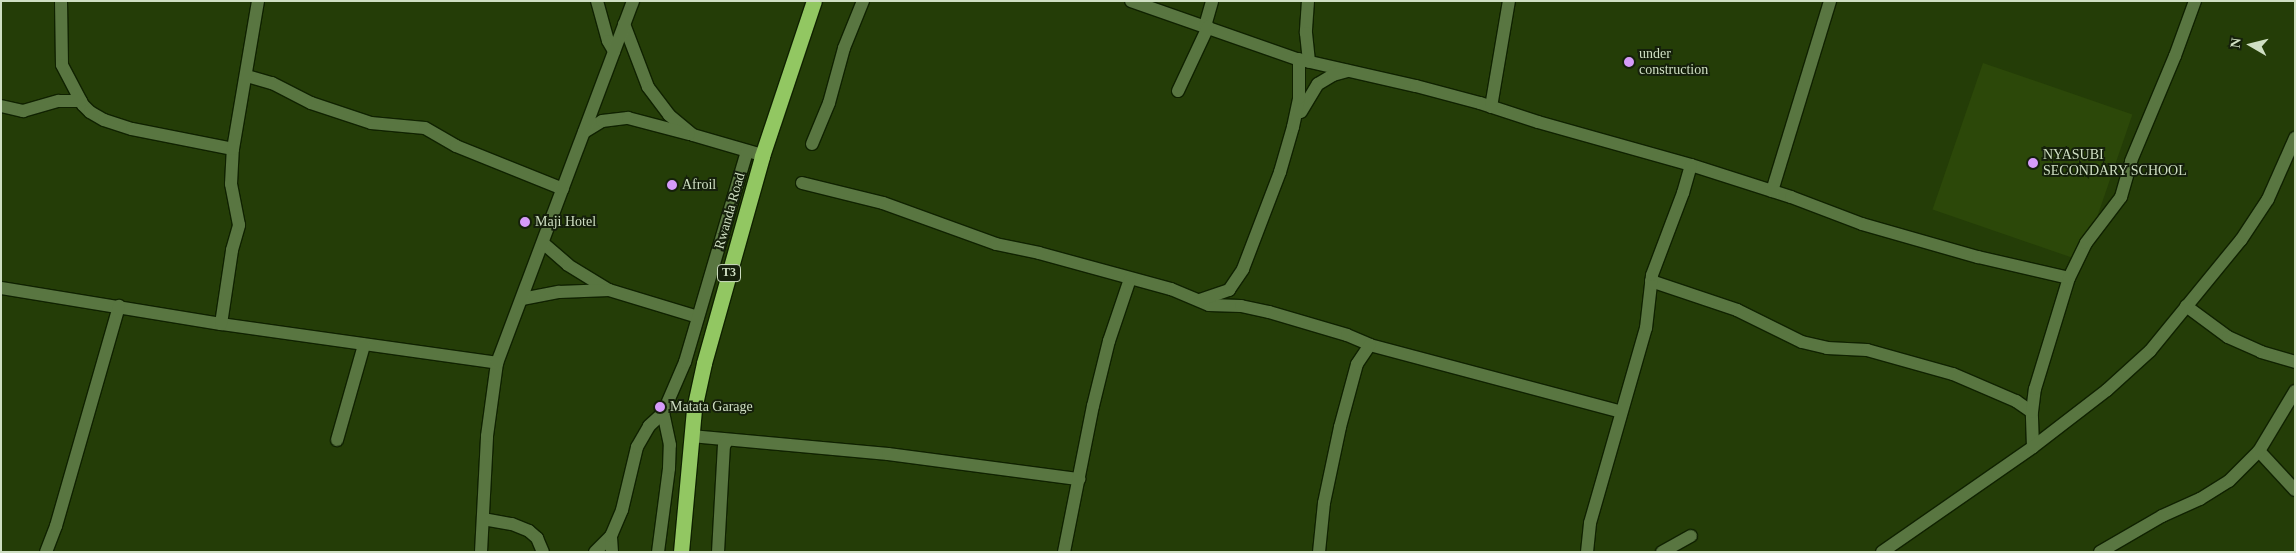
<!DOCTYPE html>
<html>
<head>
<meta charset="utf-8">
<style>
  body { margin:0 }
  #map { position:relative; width:2296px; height:553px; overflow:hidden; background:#243d07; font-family:"Times New Roman",serif }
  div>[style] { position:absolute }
  .built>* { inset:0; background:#2c4809; transform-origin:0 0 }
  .roads { filter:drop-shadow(1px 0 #102200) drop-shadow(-1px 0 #102200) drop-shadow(0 1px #102200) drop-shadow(0 -1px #102200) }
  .minor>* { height:12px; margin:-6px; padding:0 6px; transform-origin:6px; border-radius:6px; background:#597641 }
  .highway>* { height:15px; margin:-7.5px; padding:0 7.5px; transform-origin:7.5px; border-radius:7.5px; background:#92c762 }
  .dots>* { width:14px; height:14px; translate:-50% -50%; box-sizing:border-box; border:2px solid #15200b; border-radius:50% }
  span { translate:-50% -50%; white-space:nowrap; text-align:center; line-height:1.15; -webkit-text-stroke:4px #15200b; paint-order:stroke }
  .shield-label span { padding:1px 4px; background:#15200b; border:1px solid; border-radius:4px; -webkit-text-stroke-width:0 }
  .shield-label { font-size:12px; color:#cfdfc3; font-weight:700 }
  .poi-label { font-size:14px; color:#cfdfc3 }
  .left { translate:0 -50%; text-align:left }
  .street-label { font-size:14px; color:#cfdfc3 }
  .frame { position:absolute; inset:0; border:2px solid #cfdfc3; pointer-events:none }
  .north { position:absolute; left:2226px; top:20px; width:50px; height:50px; -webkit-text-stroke:4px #15200b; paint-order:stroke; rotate:278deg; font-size:14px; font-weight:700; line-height:20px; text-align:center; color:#cfdfc3 }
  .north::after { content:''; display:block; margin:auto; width:18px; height:22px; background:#cfdfc3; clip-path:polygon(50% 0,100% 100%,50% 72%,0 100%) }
</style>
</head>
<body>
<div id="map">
  <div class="built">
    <i style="left:1983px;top:63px;width:158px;height:155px;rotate:19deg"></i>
  </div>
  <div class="roads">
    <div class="minor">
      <i style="left:61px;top:1px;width:64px;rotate:89.1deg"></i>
      <i style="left:62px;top:65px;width:45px;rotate:62.3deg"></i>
      <i style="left:83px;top:105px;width:10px;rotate:45deg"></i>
      <i style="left:90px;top:112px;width:16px;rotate:30deg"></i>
      <i style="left:104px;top:120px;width:29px;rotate:18deg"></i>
      <i style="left:132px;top:129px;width:103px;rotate:11.2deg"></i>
      <i style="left:597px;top:1px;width:41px;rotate:74.6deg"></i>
      <i style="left:608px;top:41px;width:12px;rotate:59deg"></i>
      <i style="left:1131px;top:1px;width:176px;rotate:19.3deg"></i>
      <i style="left:1297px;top:59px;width:122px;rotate:12.8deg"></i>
      <i style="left:1416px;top:86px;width:66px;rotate:14.9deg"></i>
      <i style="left:1480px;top:103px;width:61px;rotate:18.1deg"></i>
      <i style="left:1538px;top:122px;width:159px;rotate:15.7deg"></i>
      <i style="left:1691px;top:165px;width:105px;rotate:17.7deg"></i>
      <i style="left:1791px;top:197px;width:76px;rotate:20.8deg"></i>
      <i style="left:1862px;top:224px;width:121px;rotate:15.9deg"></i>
      <i style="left:1978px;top:257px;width:93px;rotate:13deg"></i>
      <i style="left:1308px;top:1px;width:32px;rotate:94deg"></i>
      <i style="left:1306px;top:33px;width:29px;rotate:84deg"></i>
      <i style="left:624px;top:24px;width:67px;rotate:69.1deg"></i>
      <i style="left:648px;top:87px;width:35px;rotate:53deg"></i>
      <i style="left:669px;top:115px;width:31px;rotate:40deg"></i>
      <i style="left:693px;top:135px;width:65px;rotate:16.2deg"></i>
      <i style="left:1205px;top:26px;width:26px;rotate:-74deg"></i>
      <i style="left:247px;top:76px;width:26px;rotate:16deg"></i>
      <i style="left:272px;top:83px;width:44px;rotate:27.1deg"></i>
      <i style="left:311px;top:103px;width:63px;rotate:18.4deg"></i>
      <i style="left:371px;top:123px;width:54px;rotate:5.3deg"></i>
      <i style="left:425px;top:128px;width:36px;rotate:30deg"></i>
      <i style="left:456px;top:146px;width:115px;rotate:21.9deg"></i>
      <i style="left:1178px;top:91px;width:71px;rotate:-64.9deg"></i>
      <i style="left:1px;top:106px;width:23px;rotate:13deg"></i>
      <i style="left:23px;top:111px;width:37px;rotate:-16deg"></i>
      <i style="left:59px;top:101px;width:22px"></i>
      <i style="left:1491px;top:107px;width:108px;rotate:-80.4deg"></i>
      <i style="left:1301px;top:112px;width:33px;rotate:-59deg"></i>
      <i style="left:1318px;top:84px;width:17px;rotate:-31deg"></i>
      <i style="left:1333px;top:75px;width:15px;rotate:-16deg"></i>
      <i style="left:584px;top:132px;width:21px;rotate:-31deg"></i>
      <i style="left:602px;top:121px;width:26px;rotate:-7deg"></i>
      <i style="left:628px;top:118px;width:63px;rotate:14.7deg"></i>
      <i style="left:812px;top:144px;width:44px;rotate:-67.5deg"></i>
      <i style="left:829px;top:103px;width:57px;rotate:-74.7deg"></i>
      <i style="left:844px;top:48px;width:51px;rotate:-68deg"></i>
      <i style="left:802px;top:183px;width:83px;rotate:13.9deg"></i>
      <i style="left:883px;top:203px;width:120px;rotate:19.9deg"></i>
      <i style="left:996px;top:244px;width:44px;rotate:11.8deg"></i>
      <i style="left:1039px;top:253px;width:137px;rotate:15.3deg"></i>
      <i style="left:1171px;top:289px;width:41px;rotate:22.8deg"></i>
      <i style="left:1209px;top:305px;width:32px;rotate:2deg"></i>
      <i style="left:1241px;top:306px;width:29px;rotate:12deg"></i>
      <i style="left:1269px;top:312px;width:81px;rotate:16.4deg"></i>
      <i style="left:1347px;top:335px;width:25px;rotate:23deg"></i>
      <i style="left:1370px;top:345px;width:260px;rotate:14.9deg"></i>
      <i style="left:1772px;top:191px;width:199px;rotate:-73deg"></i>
      <i style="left:543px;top:243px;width:33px;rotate:41deg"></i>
      <i style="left:568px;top:265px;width:48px;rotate:31.4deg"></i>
      <i style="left:1651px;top:281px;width:91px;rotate:18.6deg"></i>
      <i style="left:1737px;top:310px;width:72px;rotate:26.2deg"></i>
      <i style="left:1802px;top:342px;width:26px;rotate:13deg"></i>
      <i style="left:1827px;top:348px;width:40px;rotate:2.9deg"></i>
      <i style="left:1867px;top:350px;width:89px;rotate:15.6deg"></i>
      <i style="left:1953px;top:374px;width:69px;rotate:23.2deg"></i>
      <i style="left:2016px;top:401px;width:19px;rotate:35deg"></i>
      <i style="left:1px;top:288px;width:223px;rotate:9.3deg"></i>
      <i style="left:221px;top:324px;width:279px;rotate:8deg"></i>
      <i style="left:522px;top:299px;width:38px;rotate:-11deg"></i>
      <i style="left:559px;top:292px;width:50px;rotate:-2.3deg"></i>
      <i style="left:609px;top:290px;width:93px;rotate:16.9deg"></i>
      <i style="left:1200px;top:300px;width:31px;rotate:-19deg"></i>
      <i style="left:1229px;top:290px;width:25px;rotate:-56deg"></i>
      <i style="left:1243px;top:269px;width:104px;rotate:-69.1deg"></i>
      <i style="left:1280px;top:172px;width:47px;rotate:-73.9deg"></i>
      <i style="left:1293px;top:127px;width:30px;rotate:-78deg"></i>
      <i style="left:1299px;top:98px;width:39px;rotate:-90deg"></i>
      <i style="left:2186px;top:306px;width:52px;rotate:36.4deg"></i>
      <i style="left:2228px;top:337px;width:36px;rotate:24deg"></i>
      <i style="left:2261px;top:352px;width:35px;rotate:16deg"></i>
      <i style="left:221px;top:324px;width:75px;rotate:-81.5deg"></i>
      <i style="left:232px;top:250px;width:26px;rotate:-74deg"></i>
      <i style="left:239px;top:225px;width:42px;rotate:-101deg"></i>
      <i style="left:231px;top:184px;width:35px;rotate:-87deg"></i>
      <i style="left:233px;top:149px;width:150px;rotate:-80.4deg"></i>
      <i style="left:691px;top:436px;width:198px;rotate:5.2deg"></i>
      <i style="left:888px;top:454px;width:193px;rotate:7.5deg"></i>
      <i style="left:337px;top:440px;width:99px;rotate:-74.1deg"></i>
      <i style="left:2033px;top:447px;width:35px;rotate:-92deg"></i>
      <i style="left:2032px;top:412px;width:23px;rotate:-83deg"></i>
      <i style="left:2035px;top:389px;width:116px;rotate:-73deg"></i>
      <i style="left:2069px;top:278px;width:39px;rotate:-64deg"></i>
      <i style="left:2086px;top:243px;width:58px;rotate:-52.7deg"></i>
      <i style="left:2121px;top:197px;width:37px;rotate:-74deg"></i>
      <i style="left:2131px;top:161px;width:114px;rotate:-67.3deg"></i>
      <i style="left:2175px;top:56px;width:59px;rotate:-70deg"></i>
      <i style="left:2259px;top:451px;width:53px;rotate:47.3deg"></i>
      <i style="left:483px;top:519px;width:29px;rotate:10deg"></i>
      <i style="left:512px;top:524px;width:18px;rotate:22deg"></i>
      <i style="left:529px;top:531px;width:11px;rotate:41deg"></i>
      <i style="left:537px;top:538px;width:15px;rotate:67deg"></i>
      <i style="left:46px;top:552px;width:28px;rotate:-69deg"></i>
      <i style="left:56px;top:526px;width:229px;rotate:-74deg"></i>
      <i style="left:481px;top:552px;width:116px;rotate:-87deg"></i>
      <i style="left:487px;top:436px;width:74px;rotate:-82.2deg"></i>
      <i style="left:497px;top:363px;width:387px;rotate:-69.4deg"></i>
      <i style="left:595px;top:552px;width:23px;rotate:-45deg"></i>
      <i style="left:612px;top:552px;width:16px;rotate:-94deg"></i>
      <i style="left:611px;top:536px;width:28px;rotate:-67deg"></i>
      <i style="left:622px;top:510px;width:65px;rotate:-76.6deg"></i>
      <i style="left:637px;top:447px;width:24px;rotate:-60deg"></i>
      <i style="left:649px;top:426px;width:19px;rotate:-43deg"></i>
      <i style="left:663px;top:413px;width:56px;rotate:-66.7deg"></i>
      <i style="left:685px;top:362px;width:220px;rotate:-73.6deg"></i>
      <i style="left:658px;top:552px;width:85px;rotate:-82.5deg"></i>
      <i style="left:669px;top:468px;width:23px;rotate:-88deg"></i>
      <i style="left:670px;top:445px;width:33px;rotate:-102deg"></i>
      <i style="left:718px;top:552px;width:106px;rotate:-86.8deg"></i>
      <i style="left:724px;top:446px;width:6px;rotate:-59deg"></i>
      <i style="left:1064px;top:552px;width:149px;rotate:-78.8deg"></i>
      <i style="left:1093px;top:406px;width:67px;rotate:-76.2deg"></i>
      <i style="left:1109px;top:341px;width:65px;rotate:-71.3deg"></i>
      <i style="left:1319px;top:552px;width:49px;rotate:-84.2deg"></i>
      <i style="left:1324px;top:503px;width:78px;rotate:-78.1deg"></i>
      <i style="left:1340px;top:427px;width:65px;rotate:-74.9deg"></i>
      <i style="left:1357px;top:364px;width:23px;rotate:-56deg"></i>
      <i style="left:1587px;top:552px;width:29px;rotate:-84deg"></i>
      <i style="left:1590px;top:523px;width:203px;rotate:-74deg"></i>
      <i style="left:1646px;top:328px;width:53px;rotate:-83.5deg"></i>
      <i style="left:1652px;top:275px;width:88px;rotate:-69.3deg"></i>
      <i style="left:1683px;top:193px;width:29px;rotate:-74deg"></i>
      <i style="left:1662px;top:552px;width:33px;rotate:-29deg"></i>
      <i style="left:1882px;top:552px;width:184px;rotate:-34.8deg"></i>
      <i style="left:2033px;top:447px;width:93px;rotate:-37.6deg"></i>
      <i style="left:2107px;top:390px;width:58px;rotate:-42.2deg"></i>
      <i style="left:2150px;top:351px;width:144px;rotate:-50.7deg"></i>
      <i style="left:2241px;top:240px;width:49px;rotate:-56.6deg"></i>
      <i style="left:2268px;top:199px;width:67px;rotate:-66.1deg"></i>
      <i style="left:2100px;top:552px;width:72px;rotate:-30.1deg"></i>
      <i style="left:2162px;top:516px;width:42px;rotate:-24.1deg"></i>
      <i style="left:2200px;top:499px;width:34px;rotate:-32deg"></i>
      <i style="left:2229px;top:481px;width:42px;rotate:-45deg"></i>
      <i style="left:2259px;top:451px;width:70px;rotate:-59deg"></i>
    </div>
    <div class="highway">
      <i style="left:681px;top:552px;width:144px;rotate:-84.8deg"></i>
      <i style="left:694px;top:409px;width:47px;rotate:-77.7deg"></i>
      <i style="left:704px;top:363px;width:215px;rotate:-74.3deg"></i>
      <i style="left:762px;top:156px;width:163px;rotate:-71.5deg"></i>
    </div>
  </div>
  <div class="dots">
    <i style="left:1629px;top:62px;background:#d69bfa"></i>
    <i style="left:2033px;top:163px;background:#d69bfa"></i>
    <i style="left:672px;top:185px;background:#d69bfa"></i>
    <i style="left:525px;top:222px;background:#d69bfa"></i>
    <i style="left:660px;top:407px;background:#d69bfa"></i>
  </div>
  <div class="shield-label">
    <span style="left:729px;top:273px">T3</span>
  </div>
  <div class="poi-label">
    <span class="left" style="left:1639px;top:62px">under<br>construction</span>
    <span class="left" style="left:2043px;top:163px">NYASUBI<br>SECONDARY SCHOOL</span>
    <span class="left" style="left:682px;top:185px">Afroil</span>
    <span class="left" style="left:535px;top:222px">Maji Hotel</span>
    <span class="left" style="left:670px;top:407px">Matata Garage</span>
  </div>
  <div class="street-label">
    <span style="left:730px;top:211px;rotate:-74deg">Rwanda Road</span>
  </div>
  <div class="frame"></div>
  <div class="north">N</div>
</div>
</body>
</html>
